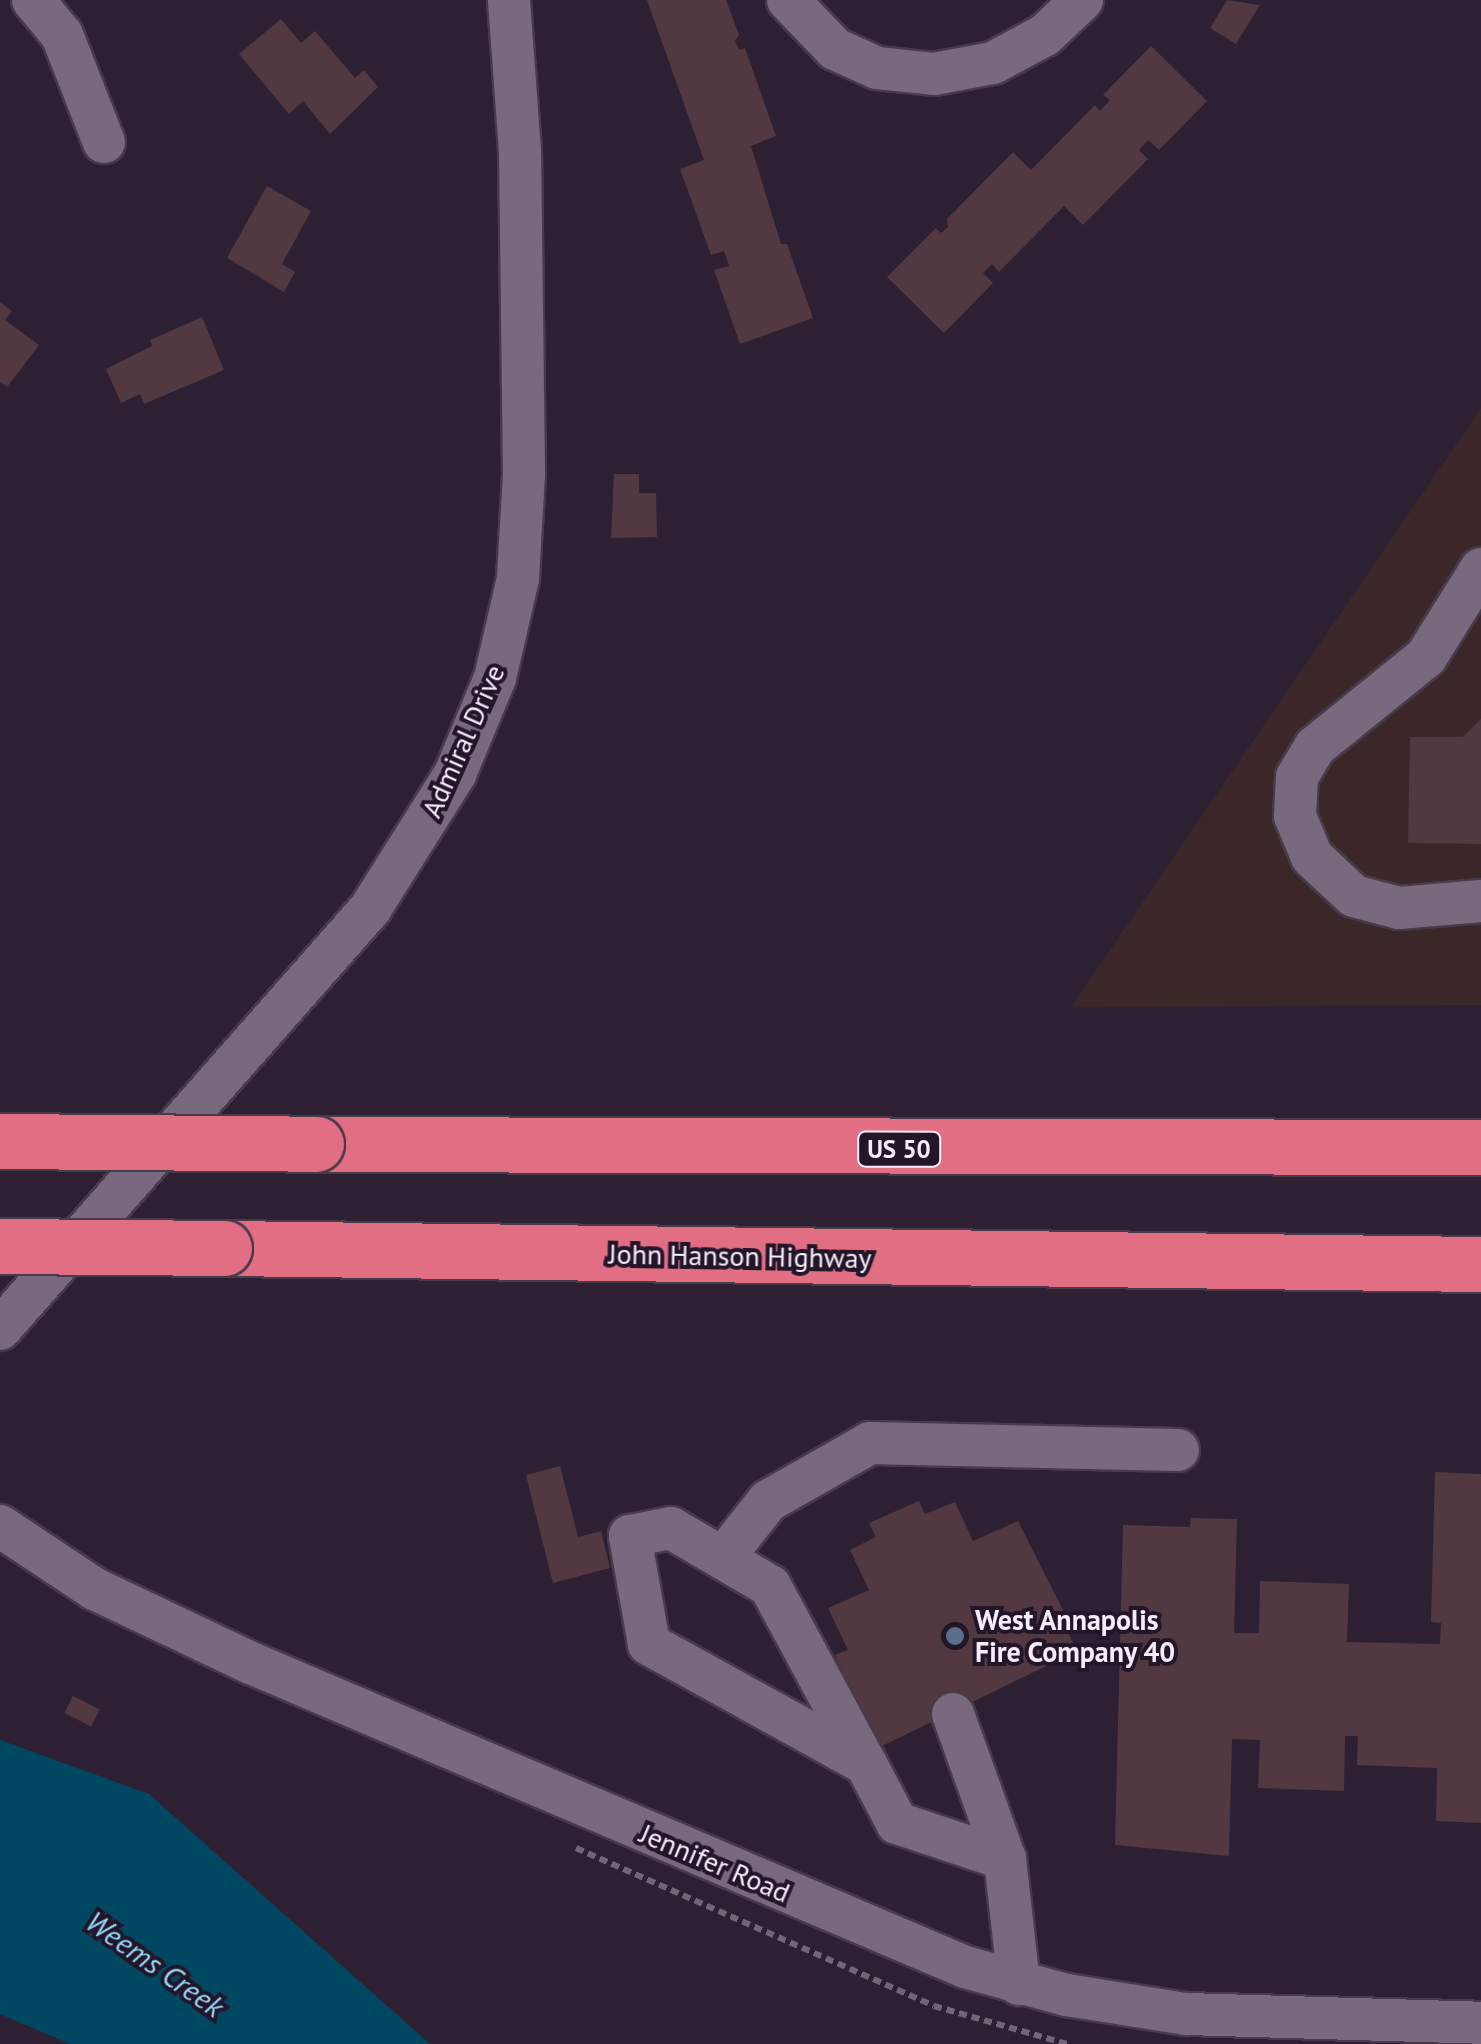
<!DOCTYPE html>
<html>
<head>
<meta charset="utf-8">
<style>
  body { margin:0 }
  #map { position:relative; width:1481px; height:2044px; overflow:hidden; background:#2d2033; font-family:"PT Sans",sans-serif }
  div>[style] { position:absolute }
  .commercial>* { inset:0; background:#3b2727 }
  .water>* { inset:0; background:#004861 }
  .building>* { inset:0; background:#523841; transform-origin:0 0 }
  .path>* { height:6px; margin-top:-3px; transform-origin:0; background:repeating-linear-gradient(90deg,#716576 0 8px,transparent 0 13px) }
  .roads { filter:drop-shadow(2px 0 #473b4b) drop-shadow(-2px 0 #473b4b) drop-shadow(0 2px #473b4b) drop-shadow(0 -2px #473b4b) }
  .minor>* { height:42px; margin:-21px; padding:0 21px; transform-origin:21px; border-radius:21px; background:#79697f }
  .highway>* { height:55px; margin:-27.5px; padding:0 27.5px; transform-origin:27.5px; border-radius:27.5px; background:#e16e83 }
  .bridges { filter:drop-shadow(2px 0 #473b4b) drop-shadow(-2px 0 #473b4b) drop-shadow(0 2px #473b4b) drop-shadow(0 -2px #473b4b) }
  .highway-bridge>* { height:55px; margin:-27.5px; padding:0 27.5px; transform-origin:27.5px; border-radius:27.5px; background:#e16e83 }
  .dots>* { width:28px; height:28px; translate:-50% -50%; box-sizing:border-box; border:5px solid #231629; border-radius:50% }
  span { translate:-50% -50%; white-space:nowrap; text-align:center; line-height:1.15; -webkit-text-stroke:8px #231629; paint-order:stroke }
  .shield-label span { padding:2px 8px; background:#231629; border:2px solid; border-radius:8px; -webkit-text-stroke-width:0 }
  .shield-label { font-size:25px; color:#f7edfa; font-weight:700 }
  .street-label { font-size:28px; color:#f7edfa }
  .poi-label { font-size:28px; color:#f7edfa; font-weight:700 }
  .left { translate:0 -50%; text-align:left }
  .water-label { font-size:30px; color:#92d8f9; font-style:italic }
</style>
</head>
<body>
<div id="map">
  <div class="commercial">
    <i style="clip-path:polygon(1481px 408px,1481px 1005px,1071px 1007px)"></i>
  </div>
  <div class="water">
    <i style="clip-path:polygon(0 1740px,149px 1794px,430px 2044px,70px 2044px,0 2014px)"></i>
  </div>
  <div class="building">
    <i style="clip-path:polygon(647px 0,726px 0,739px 35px,735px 41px,739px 50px,745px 48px,776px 136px,751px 146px,781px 244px,787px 244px,813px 318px,740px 344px,714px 270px,729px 266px,724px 251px,711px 255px,680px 169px,704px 160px)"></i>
    <i style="clip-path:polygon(1227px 0,1260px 5px,1236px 44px,1210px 28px)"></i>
    <i style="clip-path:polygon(281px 19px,301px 43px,315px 31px,355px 78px,364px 70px,378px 87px,330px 134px,303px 101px,289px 114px,239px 54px)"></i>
    <i style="clip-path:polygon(1151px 46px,1207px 101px,1159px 150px,1148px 140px,1139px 150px,1148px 159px,1083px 225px,1064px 206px,999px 272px,992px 264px,983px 273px,993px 283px,944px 333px,887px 277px,936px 228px,941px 233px,948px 227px,947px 219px,1013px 152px,1031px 170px,1095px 105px,1100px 111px,1110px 100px,1103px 95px)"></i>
    <i style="clip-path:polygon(267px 186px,311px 211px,282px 264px,295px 272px,284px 292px,227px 258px)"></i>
    <i style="clip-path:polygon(0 302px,12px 311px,5px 320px,39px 345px,7px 387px,0 382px)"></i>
    <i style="clip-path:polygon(202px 317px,224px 370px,144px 404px,140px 394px,121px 403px,106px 369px,152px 346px,150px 340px)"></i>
    <i style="clip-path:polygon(614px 474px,639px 474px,639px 493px,656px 493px,657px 537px,611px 538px)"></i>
    <i style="clip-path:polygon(1481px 719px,1481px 844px,1408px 843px,1410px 737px,1463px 737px)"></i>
    <i style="clip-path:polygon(560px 1466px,578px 1537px,601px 1531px,610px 1568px,553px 1583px,526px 1475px)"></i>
    <i style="clip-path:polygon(1435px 1472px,1481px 1474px,1481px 1823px,1436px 1821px,1437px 1768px,1357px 1765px,1358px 1736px,1345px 1736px,1344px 1791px,1258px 1788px,1260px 1740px,1232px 1739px,1229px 1856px,1115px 1845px,1123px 1525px,1190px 1527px,1191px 1518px,1237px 1519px,1234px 1633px,1259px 1633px,1260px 1581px,1349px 1584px,1347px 1642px,1440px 1644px,1441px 1623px,1431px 1622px)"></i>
    <i style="clip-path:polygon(919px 1501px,925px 1514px,955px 1502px,973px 1541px,1018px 1521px,1068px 1620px,1063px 1622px,1077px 1651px,878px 1748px,835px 1655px,848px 1650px,828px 1608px,869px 1590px,850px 1550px,876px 1537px,869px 1523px)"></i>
    <i style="left:73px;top:1696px;width:30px;height:19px;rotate:27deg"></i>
  </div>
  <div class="path">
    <i style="left:576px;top:1848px;width:391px;rotate:23.8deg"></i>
    <i style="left:934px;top:2006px;width:138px;rotate:15.9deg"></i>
  </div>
  <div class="roads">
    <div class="minor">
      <i style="left:33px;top:0;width:45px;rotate:50.4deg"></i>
      <i style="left:62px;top:35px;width:115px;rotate:68.6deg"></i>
      <i style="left:788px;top:0;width:68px;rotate:46.2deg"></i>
      <i style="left:835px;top:49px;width:46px;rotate:24.3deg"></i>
      <i style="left:877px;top:68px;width:57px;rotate:6deg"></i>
      <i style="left:934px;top:74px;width:60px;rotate:-10.6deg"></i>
      <i style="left:993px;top:63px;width:59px;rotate:-28.3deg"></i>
      <i style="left:1045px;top:35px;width:51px;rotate:-43.4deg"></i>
      <i style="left:1481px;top:569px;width:104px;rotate:122deg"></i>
      <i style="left:1426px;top:657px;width:143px;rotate:141deg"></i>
      <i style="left:1315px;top:747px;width:35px;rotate:121deg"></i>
      <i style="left:1297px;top:777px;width:39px;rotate:93deg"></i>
      <i style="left:1295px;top:816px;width:44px;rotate:67.5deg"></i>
      <i style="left:1312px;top:857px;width:57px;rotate:42.9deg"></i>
      <i style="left:1354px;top:896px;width:47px;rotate:14.9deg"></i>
      <i style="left:1399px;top:908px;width:82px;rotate:-4.9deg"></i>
      <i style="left:0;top:1329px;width:560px;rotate:-48.62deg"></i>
      <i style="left:370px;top:909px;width:160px;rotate:-57.8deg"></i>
      <i style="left:455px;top:774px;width:104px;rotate:-67.4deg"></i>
      <i style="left:495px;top:678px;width:103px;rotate:-77deg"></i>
      <i style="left:518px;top:578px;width:104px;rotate:-86.7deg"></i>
      <i style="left:524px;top:474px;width:323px;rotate:-90.7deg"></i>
      <i style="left:520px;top:151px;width:151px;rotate:-94.2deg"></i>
      <i style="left:0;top:1526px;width:114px;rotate:33.6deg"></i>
      <i style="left:95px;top:1589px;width:173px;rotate:25.4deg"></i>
      <i style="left:251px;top:1663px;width:776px;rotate:23.06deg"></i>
      <i style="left:965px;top:1967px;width:106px;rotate:15.4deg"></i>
      <i style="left:1067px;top:1995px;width:121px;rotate:9.1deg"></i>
      <i style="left:1186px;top:2014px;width:295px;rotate:1.7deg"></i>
      <i style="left:723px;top:1558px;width:73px;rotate:-51.7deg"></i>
      <i style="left:768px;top:1501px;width:117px;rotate:-29.6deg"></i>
      <i style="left:870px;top:1443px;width:308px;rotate:1.3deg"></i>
      <i style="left:953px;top:1714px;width:154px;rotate:70.3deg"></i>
      <i style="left:866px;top:1764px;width:248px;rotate:-151.1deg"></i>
      <i style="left:649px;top:1644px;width:110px;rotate:-100deg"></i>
      <i style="left:630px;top:1536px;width:42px;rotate:-11deg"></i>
      <i style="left:671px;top:1528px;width:115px;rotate:30.4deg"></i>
      <i style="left:770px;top:1586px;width:202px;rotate:61.7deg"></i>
      <i style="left:866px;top:1764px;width:67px;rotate:62.3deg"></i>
      <i style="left:897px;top:1823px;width:114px;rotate:18.4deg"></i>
      <i style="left:1005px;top:1859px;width:126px;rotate:83.6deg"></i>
    </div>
    <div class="highway">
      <i style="left:316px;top:1144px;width:1165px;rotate:0.15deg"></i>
      <i style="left:224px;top:1248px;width:1257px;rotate:0.73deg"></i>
    </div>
  </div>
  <div class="bridges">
    <div class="highway-bridge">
      <i style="left:0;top:1141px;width:316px;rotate:0.5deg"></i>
      <i style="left:0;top:1246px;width:224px;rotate:0.5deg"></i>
    </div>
  </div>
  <div class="dots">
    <i style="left:955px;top:1636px;background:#5c6f8a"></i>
  </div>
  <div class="shield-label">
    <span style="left:899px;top:1149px">US 50</span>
  </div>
  <div class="street-label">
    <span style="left:463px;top:741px;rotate:-66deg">Admiral Drive</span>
    <span style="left:740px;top:1256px;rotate:1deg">John Hanson Highway</span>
    <span style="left:715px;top:1863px;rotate:23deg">Jennifer Road</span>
  </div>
  <div class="poi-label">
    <span class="left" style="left:975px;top:1636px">West Annapolis<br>Fire Company 40</span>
  </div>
  <div class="water-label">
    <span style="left:155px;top:1964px;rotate:35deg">Weems Creek</span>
  </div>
</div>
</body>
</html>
